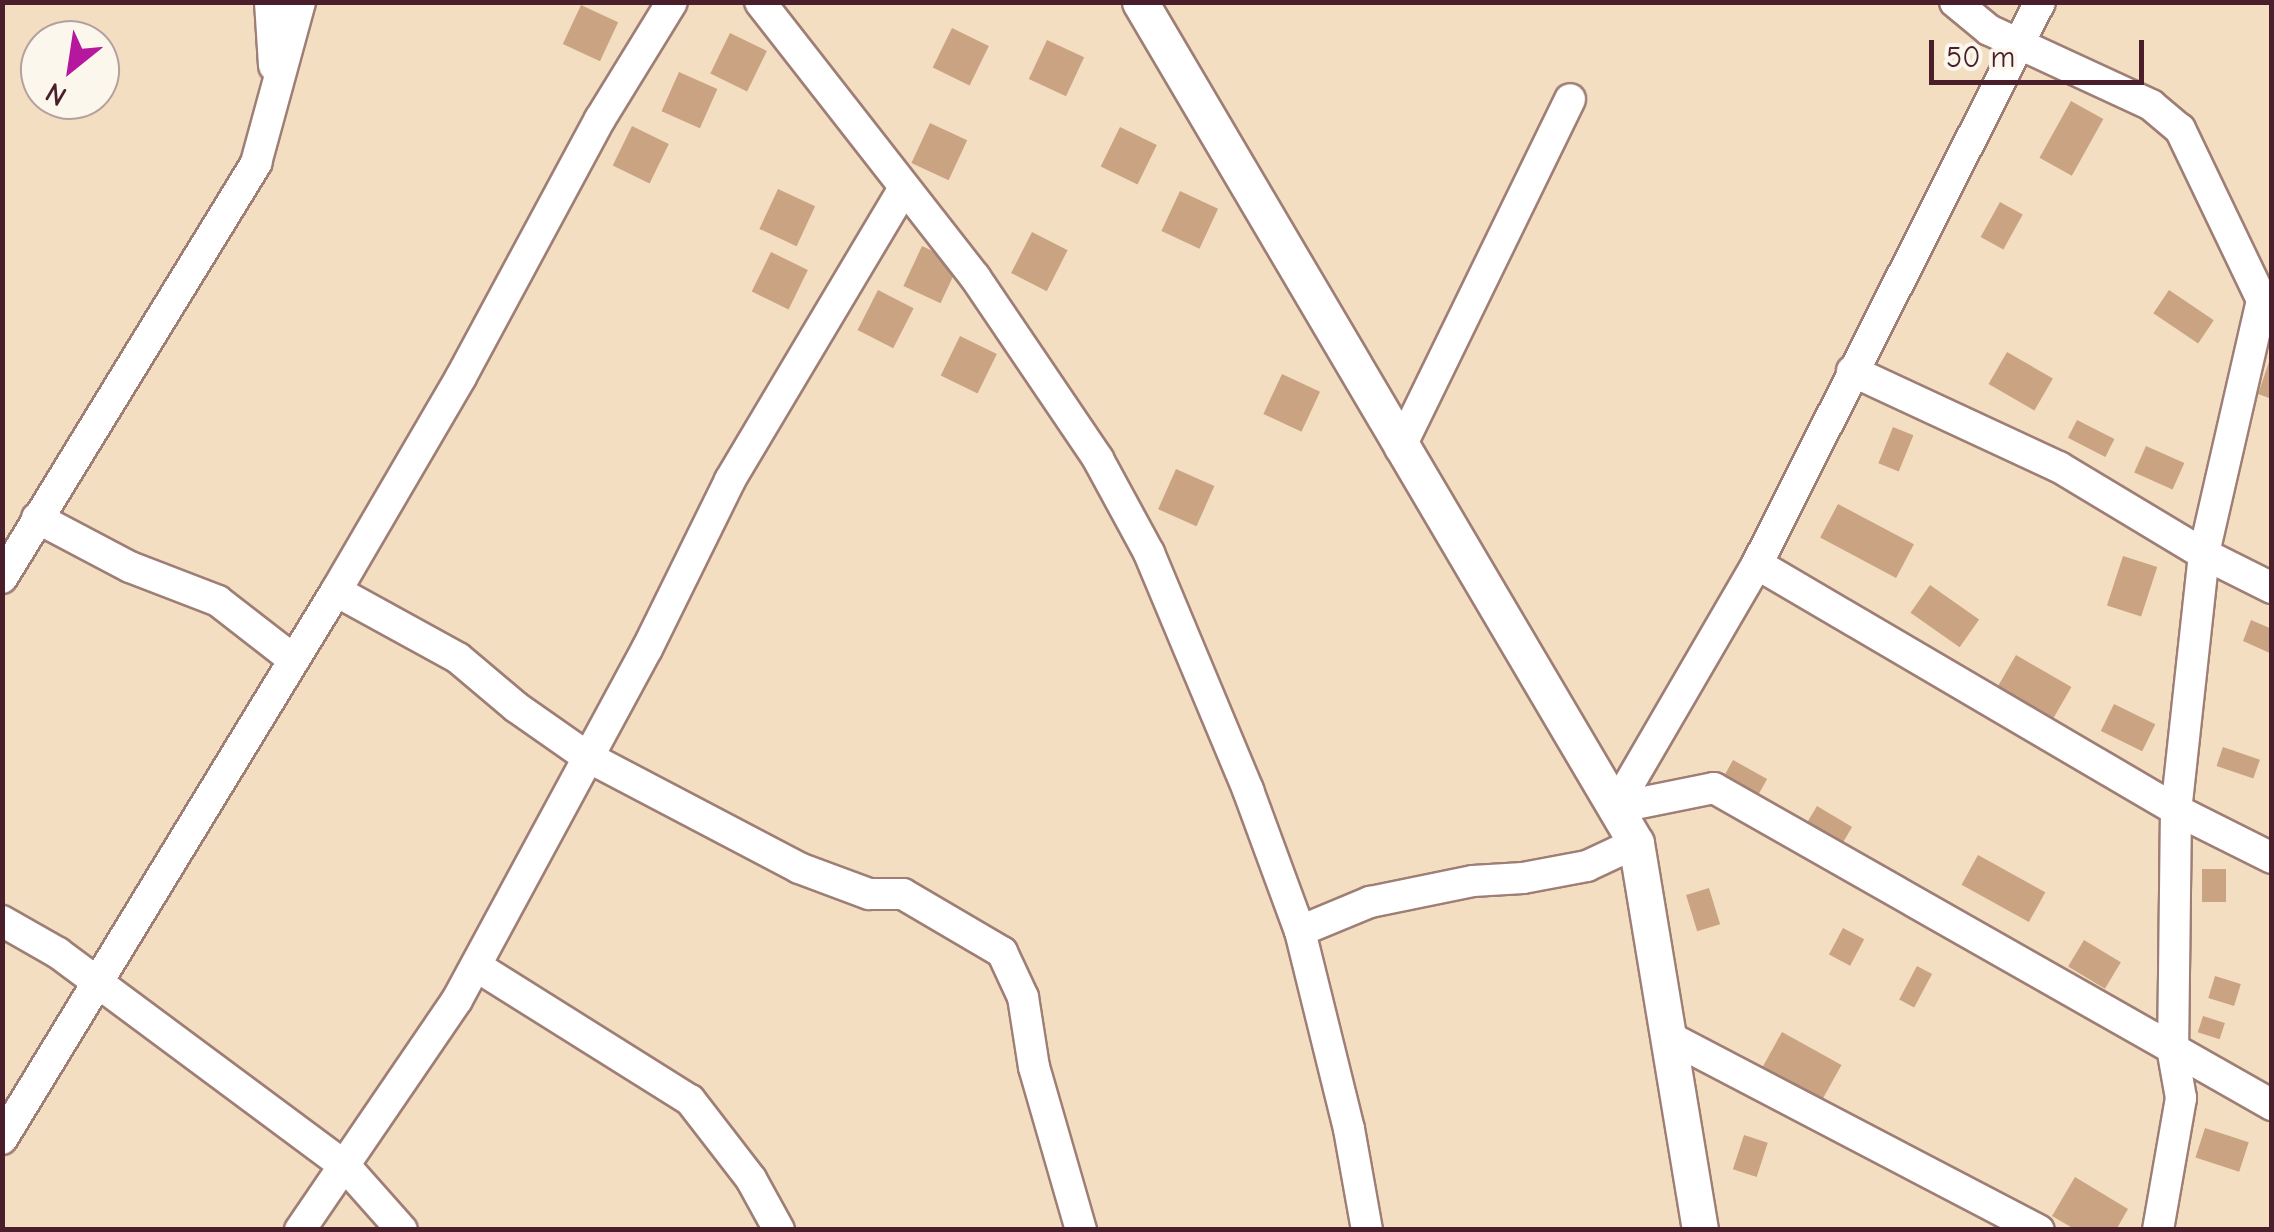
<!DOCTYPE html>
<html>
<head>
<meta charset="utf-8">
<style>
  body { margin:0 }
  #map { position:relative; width:2274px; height:1232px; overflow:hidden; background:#f4dec1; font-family:"Comic Neue",sans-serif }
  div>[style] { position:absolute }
  .building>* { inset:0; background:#caa482; transform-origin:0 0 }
  .roads { filter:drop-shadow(2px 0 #9f7e76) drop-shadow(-2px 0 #9f7e76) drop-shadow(0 2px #9f7e76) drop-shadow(0 -2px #9f7e76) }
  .minor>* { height:30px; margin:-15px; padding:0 15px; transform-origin:15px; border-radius:15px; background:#fff }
  .tertiary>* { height:35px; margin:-17.5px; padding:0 17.5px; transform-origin:17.5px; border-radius:17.5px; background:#fff }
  span { translate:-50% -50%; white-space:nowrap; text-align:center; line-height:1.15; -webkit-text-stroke:8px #fbf7ec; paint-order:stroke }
  .frame { position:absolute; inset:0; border:5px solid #4a1f2b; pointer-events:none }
  .north { position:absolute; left:20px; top:20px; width:100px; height:100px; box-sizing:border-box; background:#fbf7ec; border:2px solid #b4a19f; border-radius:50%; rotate:210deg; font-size:28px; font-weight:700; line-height:40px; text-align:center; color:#4a1f2b }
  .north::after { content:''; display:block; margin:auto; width:35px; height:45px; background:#b5179e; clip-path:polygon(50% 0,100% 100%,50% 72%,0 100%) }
  .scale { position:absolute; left:1929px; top:40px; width:215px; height:45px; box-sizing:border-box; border:5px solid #4a1f2b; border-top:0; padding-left:12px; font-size:30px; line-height:35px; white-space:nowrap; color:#4a1f2b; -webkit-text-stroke:8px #fbf7ec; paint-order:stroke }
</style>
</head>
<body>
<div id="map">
  <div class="building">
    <i style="left:581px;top:5px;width:41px;height:43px;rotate:25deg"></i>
    <i style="left:952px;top:28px;width:41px;height:44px;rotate:26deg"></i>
    <i style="left:730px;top:33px;width:41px;height:45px;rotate:26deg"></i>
    <i style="left:1047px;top:40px;width:41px;height:43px;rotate:25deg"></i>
    <i style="left:679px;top:72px;width:42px;height:43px;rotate:24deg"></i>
    <i style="left:2071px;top:101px;width:37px;height:65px;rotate:29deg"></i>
    <i style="left:930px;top:123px;width:41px;height:44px;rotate:25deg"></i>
    <i style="left:632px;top:126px;width:41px;height:44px;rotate:26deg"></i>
    <i style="left:1120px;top:127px;width:41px;height:44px;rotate:26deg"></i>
    <i style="left:778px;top:189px;width:41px;height:44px;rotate:25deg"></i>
    <i style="left:1180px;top:191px;width:42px;height:44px;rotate:25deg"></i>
    <i style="left:2000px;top:202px;width:26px;height:40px;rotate:29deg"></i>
    <i style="left:1032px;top:232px;width:40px;height:46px;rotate:27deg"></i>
    <i style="left:922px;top:246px;width:41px;height:44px;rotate:25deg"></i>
    <i style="left:771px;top:252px;width:41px;height:44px;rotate:26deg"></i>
    <i style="left:878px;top:290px;width:40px;height:45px;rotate:27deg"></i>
    <i style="left:2169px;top:290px;width:54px;height:28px;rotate:34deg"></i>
    <i style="left:960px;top:336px;width:41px;height:44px;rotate:26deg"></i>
    <i style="left:2007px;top:352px;width:53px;height:37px;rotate:30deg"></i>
    <i style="clip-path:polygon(2271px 356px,2272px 356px,2272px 399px,2258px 394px)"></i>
    <i style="left:1282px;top:374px;width:42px;height:44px;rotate:25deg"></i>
    <i style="left:2077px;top:420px;width:42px;height:20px;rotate:27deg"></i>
    <i style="left:1893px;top:427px;width:22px;height:39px;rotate:22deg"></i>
    <i style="left:2146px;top:446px;width:42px;height:29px;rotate:24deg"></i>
    <i style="left:1176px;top:469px;width:42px;height:44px;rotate:24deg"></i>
    <i style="left:1838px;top:504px;width:86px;height:38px;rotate:28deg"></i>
    <i style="left:2123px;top:556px;width:36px;height:52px;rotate:18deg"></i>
    <i style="left:1930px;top:585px;width:60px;height:34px;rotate:35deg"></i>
    <i style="clip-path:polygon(2251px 620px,2272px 629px,2272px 654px,2243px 641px)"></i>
    <i style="left:2016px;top:655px;width:64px;height:37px;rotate:30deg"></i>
    <i style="left:2114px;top:704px;width:46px;height:30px;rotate:26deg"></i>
    <i style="left:2223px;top:747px;width:39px;height:20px;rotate:19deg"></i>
    <i style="left:1733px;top:760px;width:39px;height:27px;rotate:29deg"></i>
    <i style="left:1817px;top:806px;width:41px;height:27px;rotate:31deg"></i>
    <i style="left:1978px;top:855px;width:77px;height:34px;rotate:29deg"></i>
    <i style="left:2202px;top:869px;width:24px;height:33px"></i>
    <i style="left:1709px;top:888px;width:38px;height:24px;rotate:73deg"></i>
    <i style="left:1843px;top:928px;width:24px;height:30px;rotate:28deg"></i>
    <i style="left:2084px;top:940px;width:43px;height:31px;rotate:31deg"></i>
    <i style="left:1917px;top:966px;width:17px;height:38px;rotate:28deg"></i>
    <i style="left:2215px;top:976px;width:27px;height:23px;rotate:17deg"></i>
    <i style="left:2203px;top:1016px;width:23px;height:17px;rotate:18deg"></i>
    <i style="left:1782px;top:1032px;width:68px;height:40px;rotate:29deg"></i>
    <i style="left:2205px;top:1128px;width:46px;height:31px;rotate:18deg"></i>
    <i style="left:1744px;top:1135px;width:25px;height:36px;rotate:18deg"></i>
    <i style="clip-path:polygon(2075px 1177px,2128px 1209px,2116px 1230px,2076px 1230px,2052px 1216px)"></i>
  </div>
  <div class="roads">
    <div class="minor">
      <i style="left:270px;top:2px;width:64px;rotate:86.4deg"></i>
      <i style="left:760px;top:2px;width:349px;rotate:52deg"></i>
      <i style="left:975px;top:277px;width:220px;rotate:55.9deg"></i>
      <i style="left:1098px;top:459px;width:107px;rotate:61.5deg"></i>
      <i style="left:1149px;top:553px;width:257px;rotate:67.3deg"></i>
      <i style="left:1248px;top:790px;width:150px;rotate:69.8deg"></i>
      <i style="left:1300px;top:931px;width:204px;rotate:76.1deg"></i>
      <i style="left:1349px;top:1129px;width:103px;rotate:79.9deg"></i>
      <i style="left:1955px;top:2px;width:44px;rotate:39.5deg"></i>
      <i style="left:1989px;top:30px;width:179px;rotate:24.8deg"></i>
      <i style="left:2151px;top:105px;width:38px;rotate:40deg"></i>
      <i style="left:2180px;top:129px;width:190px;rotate:64.4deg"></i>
      <i style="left:2262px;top:300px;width:261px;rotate:102.9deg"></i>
      <i style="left:2204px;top:554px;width:258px;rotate:96.2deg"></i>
      <i style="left:2176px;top:810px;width:243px;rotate:90.7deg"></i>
      <i style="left:2173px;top:1053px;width:46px;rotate:79.9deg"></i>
      <i style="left:2181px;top:1098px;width:134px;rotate:99.9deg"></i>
      <i style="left:1852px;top:371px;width:228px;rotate:24.9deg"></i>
      <i style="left:2059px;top:467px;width:169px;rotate:31deg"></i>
      <i style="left:2204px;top:554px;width:76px;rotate:26.6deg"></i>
      <i style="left:1400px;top:448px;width:388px;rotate:-64deg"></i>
      <i style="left:37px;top:518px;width:105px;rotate:27.8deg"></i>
      <i style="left:130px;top:567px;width:94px;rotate:21.1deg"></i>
      <i style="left:218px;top:601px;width:96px;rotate:37.8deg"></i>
      <i style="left:1757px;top:564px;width:486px;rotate:30.4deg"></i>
      <i style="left:2176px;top:810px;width:107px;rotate:26.6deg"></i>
      <i style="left:2px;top:578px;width:487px;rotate:-58.5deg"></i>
      <i style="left:256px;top:163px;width:167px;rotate:-74.7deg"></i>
      <i style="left:336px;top:591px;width:139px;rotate:28.8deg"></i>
      <i style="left:458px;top:658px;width:76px;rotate:40.2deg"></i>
      <i style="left:516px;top:707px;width:85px;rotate:35deg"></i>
      <i style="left:586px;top:756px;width:241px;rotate:27.7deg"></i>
      <i style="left:799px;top:868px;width:75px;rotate:20.4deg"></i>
      <i style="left:869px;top:894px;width:34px"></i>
      <i style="left:903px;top:894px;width:115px;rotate:30.4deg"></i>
      <i style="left:1002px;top:952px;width:50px;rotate:65deg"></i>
      <i style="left:1023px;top:997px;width:71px;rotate:81.1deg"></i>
      <i style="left:1034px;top:1067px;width:170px;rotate:73.9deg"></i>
      <i style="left:1615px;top:808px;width:282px;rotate:-59.8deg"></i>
      <i style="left:1757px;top:564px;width:629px;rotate:-63.27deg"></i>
      <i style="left:1615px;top:808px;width:101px;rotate:-11.4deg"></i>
      <i style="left:1714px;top:788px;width:642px;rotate:29.6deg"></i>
      <i style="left:2px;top:921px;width:64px;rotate:29.7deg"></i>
      <i style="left:58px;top:953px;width:359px;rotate:36.6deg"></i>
      <i style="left:346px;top:1167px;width:84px;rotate:48.4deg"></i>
      <i style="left:1300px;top:931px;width:76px;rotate:-22.5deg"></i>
      <i style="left:1370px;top:902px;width:105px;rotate:-11.5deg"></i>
      <i style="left:1473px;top:881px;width:50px;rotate:-3.4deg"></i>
      <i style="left:1523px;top:878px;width:65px;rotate:-10.6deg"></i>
      <i style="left:1587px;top:866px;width:54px;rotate:-25.1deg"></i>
      <i style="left:476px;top:966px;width:252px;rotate:32.1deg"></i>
      <i style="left:690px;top:1100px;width:100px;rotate:52.3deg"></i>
      <i style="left:751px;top:1179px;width:58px;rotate:61.2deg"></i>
      <i style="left:1671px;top:1038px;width:415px;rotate:27.6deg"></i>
      <i style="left:2px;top:1139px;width:642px;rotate:-58.64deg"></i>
      <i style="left:336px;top:591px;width:248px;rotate:-59.7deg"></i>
      <i style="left:461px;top:377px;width:293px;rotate:-61.7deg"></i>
      <i style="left:600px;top:119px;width:137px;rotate:-58.4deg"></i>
      <i style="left:300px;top:1230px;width:278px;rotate:-55.7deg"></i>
      <i style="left:457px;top:1000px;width:399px;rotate:-61.6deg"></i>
      <i style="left:647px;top:649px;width:188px;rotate:-63.8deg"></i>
      <i style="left:730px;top:480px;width:338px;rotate:-59.2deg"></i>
    </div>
    <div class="tertiary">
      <i style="left:1140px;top:2px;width:976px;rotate:59.47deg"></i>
      <i style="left:1636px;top:843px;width:392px;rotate:80.6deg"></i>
    </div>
  </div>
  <div class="frame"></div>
  <div class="north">N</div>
  <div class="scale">50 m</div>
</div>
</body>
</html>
